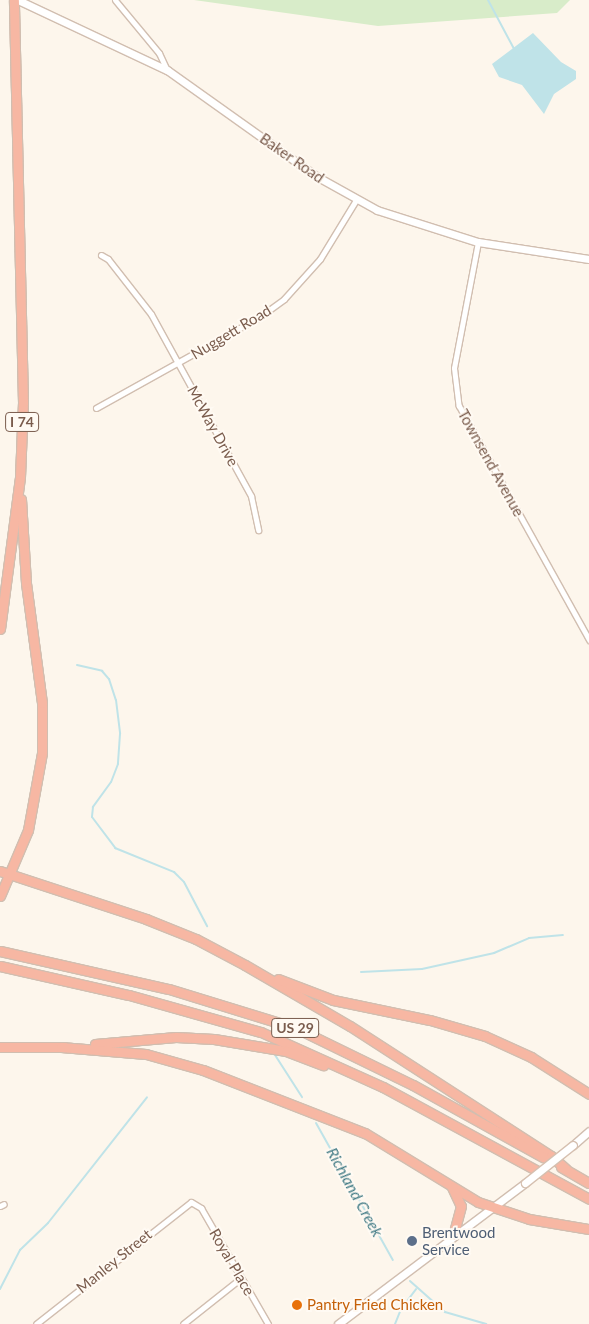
<!DOCTYPE html>
<html>
<head>
<meta charset="utf-8">
<style>
  body { margin:0 }
  #map { position:relative; width:589px; height:1324px; overflow:hidden; background:#fdf6ec; font-family:Lato,sans-serif }
  div>[style] { position:absolute }
  .green>* { inset:0; background:#d8ecc9 }
  .water>* { inset:0; background:#bfe3e8 }
  .stream>* { height:2px; margin:-1px; padding:0 1px; transform-origin:1px; border-radius:1px; background:#bfe3e8 }
  .roads { filter:drop-shadow(1px 0 #d1beb0) drop-shadow(-1px 0 #d1beb0) drop-shadow(0 1px #d1beb0) drop-shadow(0 -1px #d1beb0) }
  .street>* { height:5px; margin:-2.5px; padding:0 2.5px; transform-origin:2.5px; border-radius:2.5px; background:#fff }
  .secondary>* { height:7px; margin:-3.5px; padding:0 3.5px; transform-origin:3.5px; border-radius:3.5px; background:#fff }
  .highway>* { height:9px; margin:-4.5px; padding:0 4.5px; transform-origin:4.5px; border-radius:4.5px; background:#f7b7a3 }
  .bridges { filter:drop-shadow(1px 0 #d6c0b0) drop-shadow(-1px 0 #d6c0b0) drop-shadow(0 1px #d6c0b0) drop-shadow(0 -1px #d6c0b0) }
  .secondary-bridge>* { height:7px; margin:-3.5px; padding:0 3.5px; transform-origin:3.5px; border-radius:3.5px; background:#fff }
  .dots>* { width:14px; height:14px; translate:-50% -50%; box-sizing:border-box; border:2px solid #fffaf3; border-radius:50% }
  span { translate:-50% -50%; white-space:nowrap; text-align:center; line-height:1.15; -webkit-text-stroke:4px #fffaf3; paint-order:stroke }
  .shield-label span { padding:1px 4px; background:#fffaf3; border:1px solid; border-radius:4px; -webkit-text-stroke-width:0 }
  .shield-label { font-size:14px; color:#7a5c4d; font-weight:700 }
  .street-label { font-size:15px; color:#7a5c4d }
  .service-label { font-size:15px; color:#4e5e75 }
  .left { translate:0 -50%; text-align:left }
  .food-label { font-size:15px; color:#c56008 }
  .water-label { font-size:16px; color:#437c86; font-style:italic }
</style>
</head>
<body>
<div id="map">
  <div class="green">
    <i style="clip-path:polygon(194px 0,570px 0,557px 13px,378px 26px)"></i>
  </div>
  <div class="water">
    <i style="clip-path:polygon(533px 33px,561px 62px,576px 71px,576px 79px,554px 94px,544px 114px,522px 85px,499px 77px,492px 64px)"></i>
  </div>
  <div class="stream">
    <i style="left:488px;top:0;width:55px;rotate:62deg"></i>
    <i style="left:77px;top:665px;width:26px;rotate:13deg"></i>
    <i style="left:102px;top:671px;width:11px;rotate:49deg"></i>
    <i style="left:109px;top:679px;width:22px;rotate:72deg"></i>
    <i style="left:116px;top:700px;width:34px;rotate:83deg"></i>
    <i style="left:120px;top:734px;width:30px;rotate:94deg"></i>
    <i style="left:118px;top:764px;width:19px;rotate:111deg"></i>
    <i style="left:111px;top:782px;width:31px;rotate:126deg"></i>
    <i style="left:93px;top:807px;width:10px;rotate:96deg"></i>
    <i style="left:92px;top:817px;width:39px;rotate:53deg"></i>
    <i style="left:115px;top:848px;width:64px;rotate:22.1deg"></i>
    <i style="left:174px;top:872px;width:14px;rotate:45deg"></i>
    <i style="left:184px;top:882px;width:50px;rotate:62.4deg"></i>
    <i style="left:361px;top:972px;width:61px;rotate:-2.8deg"></i>
    <i style="left:422px;top:969px;width:74px;rotate:-12.5deg"></i>
    <i style="left:494px;top:953px;width:38px;rotate:-23deg"></i>
    <i style="left:529px;top:938px;width:34px;rotate:-5deg"></i>
    <i style="left:275px;top:1055px;width:50px;rotate:57.3deg"></i>
    <i style="left:316px;top:1123px;width:157px;rotate:60.7deg"></i>
    <i style="left:410px;top:1281px;width:47px;rotate:41.5deg"></i>
    <i style="left:445px;top:1312px;width:43px;rotate:16.3deg"></i>
    <i style="left:0;top:1289px;width:44px;rotate:-62.9deg"></i>
    <i style="left:20px;top:1250px;width:39px;rotate:-44deg"></i>
    <i style="left:48px;top:1223px;width:160px;rotate:-51.8deg"></i>
    <i style="left:395px;top:1324px;width:16px;rotate:-68deg"></i>
    <i style="left:401px;top:1309px;width:25px;rotate:-53deg"></i>
  </div>
  <div class="roads">
    <div class="street">
      <i style="left:115px;top:0;width:69px;rotate:50.3deg"></i>
      <i style="left:159px;top:53px;width:19px;rotate:65deg"></i>
      <i style="left:478px;top:242px;width:128px;rotate:100.8deg"></i>
      <i style="left:454px;top:368px;width:38px;rotate:83deg"></i>
      <i style="left:459px;top:406px;width:268px;rotate:60.9deg"></i>
      <i style="left:101px;top:255px;width:8px;rotate:30deg"></i>
      <i style="left:108px;top:259px;width:70px;rotate:52deg"></i>
      <i style="left:151px;top:314px;width:208px;rotate:61.2deg"></i>
      <i style="left:251px;top:496px;width:35px;rotate:78deg"></i>
      <i style="left:96px;top:408px;width:185px;rotate:-29.1deg"></i>
      <i style="left:258px;top:318px;width:32px;rotate:-36deg"></i>
      <i style="left:284px;top:299px;width:54px;rotate:-48deg"></i>
      <i style="left:320px;top:259px;width:69px;rotate:-58.6deg"></i>
      <i style="left:0;top:1206px;width:4px;rotate:-27deg"></i>
      <i style="left:36px;top:1324px;width:197px;rotate:-38.2deg"></i>
      <i style="left:191px;top:1202px;width:12px;rotate:31deg"></i>
      <i style="left:201px;top:1208px;width:134px;rotate:60deg"></i>
      <i style="left:183px;top:1324px;width:74px;rotate:-38.4deg"></i>
    </div>
    <div class="secondary">
      <i style="left:18px;top:0;width:165px;rotate:25.2deg"></i>
      <i style="left:167px;top:70px;width:183px;rotate:35.4deg"></i>
      <i style="left:316px;top:176px;width:70px;rotate:29.1deg"></i>
      <i style="left:377px;top:210px;width:106px;rotate:17.6deg"></i>
      <i style="left:478px;top:242px;width:112px;rotate:8.7deg"></i>
      <i style="left:573px;top:1145px;width:21px;rotate:-41deg"></i>
      <i style="left:338px;top:1324px;width:234px;rotate:-37deg"></i>
    </div>
    <div class="highway">
      <i style="left:0;top:629px;width:153px;rotate:-82.5deg"></i>
      <i style="left:20px;top:477px;width:75px;rotate:-87.7deg"></i>
      <i style="left:23px;top:402px;width:402px;rotate:-91.3deg"></i>
      <i style="left:0;top:871px;width:154px;rotate:18.2deg"></i>
      <i style="left:146px;top:919px;width:54px;rotate:21.8deg"></i>
      <i style="left:196px;top:939px;width:55px;rotate:28deg"></i>
      <i style="left:245px;top:965px;width:121px;rotate:30.2deg"></i>
      <i style="left:350px;top:1026px;width:239px;rotate:32.9deg"></i>
      <i style="left:551px;top:1156px;width:20px;rotate:41deg"></i>
      <i style="left:0;top:896px;width:72px;rotate:-67deg"></i>
      <i style="left:28px;top:830px;width:78px;rotate:-79.7deg"></i>
      <i style="left:42px;top:753px;width:50px;rotate:-90deg"></i>
      <i style="left:42px;top:703px;width:121px;rotate:-97.6deg"></i>
      <i style="left:26px;top:583px;width:84px;rotate:-93.4deg"></i>
      <i style="left:0;top:951px;width:173px;rotate:12.7deg"></i>
      <i style="left:169px;top:989px;width:133px;rotate:17.1deg"></i>
      <i style="left:296px;top:1028px;width:130px;rotate:26deg"></i>
      <i style="left:413px;top:1085px;width:149px;rotate:29deg"></i>
      <i style="left:0;top:966px;width:132px;rotate:12.7deg"></i>
      <i style="left:129px;top:995px;width:137px;rotate:15.7deg"></i>
      <i style="left:261px;top:1032px;width:134px;rotate:24.3deg"></i>
      <i style="left:383px;top:1087px;width:234px;rotate:28.5deg"></i>
      <i style="left:278px;top:979px;width:59px;rotate:20.9deg"></i>
      <i style="left:333px;top:1000px;width:99px;rotate:11.7deg"></i>
      <i style="left:430px;top:1020px;width:57px;rotate:16.2deg"></i>
      <i style="left:485px;top:1036px;width:51px;rotate:24.5deg"></i>
      <i style="left:531px;top:1057px;width:69px;rotate:32.5deg"></i>
      <i style="left:95px;top:1044px;width:81px;rotate:-4.9deg"></i>
      <i style="left:176px;top:1037px;width:38px;rotate:3deg"></i>
      <i style="left:214px;top:1039px;width:73px;rotate:9.5deg"></i>
      <i style="left:286px;top:1051px;width:40px;rotate:21deg"></i>
      <i style="left:0;top:1047px;width:64px"></i>
      <i style="left:61px;top:1047px;width:85px;rotate:4.7deg"></i>
      <i style="left:146px;top:1054px;width:59px;rotate:15.7deg"></i>
      <i style="left:203px;top:1070px;width:174px;rotate:21.3deg"></i>
      <i style="left:365px;top:1133px;width:132px;rotate:31.4deg"></i>
      <i style="left:478px;top:1202px;width:54px;rotate:18.4deg"></i>
      <i style="left:529px;top:1219px;width:61px;rotate:9.5deg"></i>
      <i style="left:561px;top:1167px;width:32px;rotate:30deg"></i>
      <i style="left:452px;top:1187px;width:21px;rotate:65deg"></i>
      <i style="left:461px;top:1206px;width:30px;rotate:105deg"></i>
    </div>
  </div>
  <div class="bridges">
    <div class="secondary-bridge">
      <i style="left:525px;top:1183px;width:61px;rotate:-38.4deg"></i>
    </div>
  </div>
  <div class="dots">
    <i style="left:412px;top:1241px;background:#5c6f8a"></i>
    <i style="left:297px;top:1305px;background:#e8710a"></i>
  </div>
  <div class="shield-label">
    <span style="left:22px;top:422px">I 74</span>
    <span style="left:295px;top:1028px">US 29</span>
  </div>
  <div class="street-label">
    <span style="left:292px;top:158px;rotate:35deg">Baker Road</span>
    <span style="left:231px;top:332px;rotate:-31deg">Nuggett Road</span>
    <span style="left:213px;top:426px;rotate:61deg">McWay Drive</span>
    <span style="left:491px;top:463px;rotate:61deg">Townsend Avenue</span>
    <span style="left:114px;top:1261px;rotate:-39deg">Manley Street</span>
    <span style="left:232px;top:1262px;rotate:60deg">Royal Place</span>
  </div>
  <div class="service-label">
    <span class="left" style="left:422px;top:1241px">Brentwood<br>Service</span>
  </div>
  <div class="food-label">
    <span class="left" style="left:307px;top:1305px">Pantry Fried Chicken</span>
  </div>
  <div class="water-label">
    <span style="left:355px;top:1192px;rotate:61deg">Richland Creek</span>
  </div>
</div>
</body>
</html>
